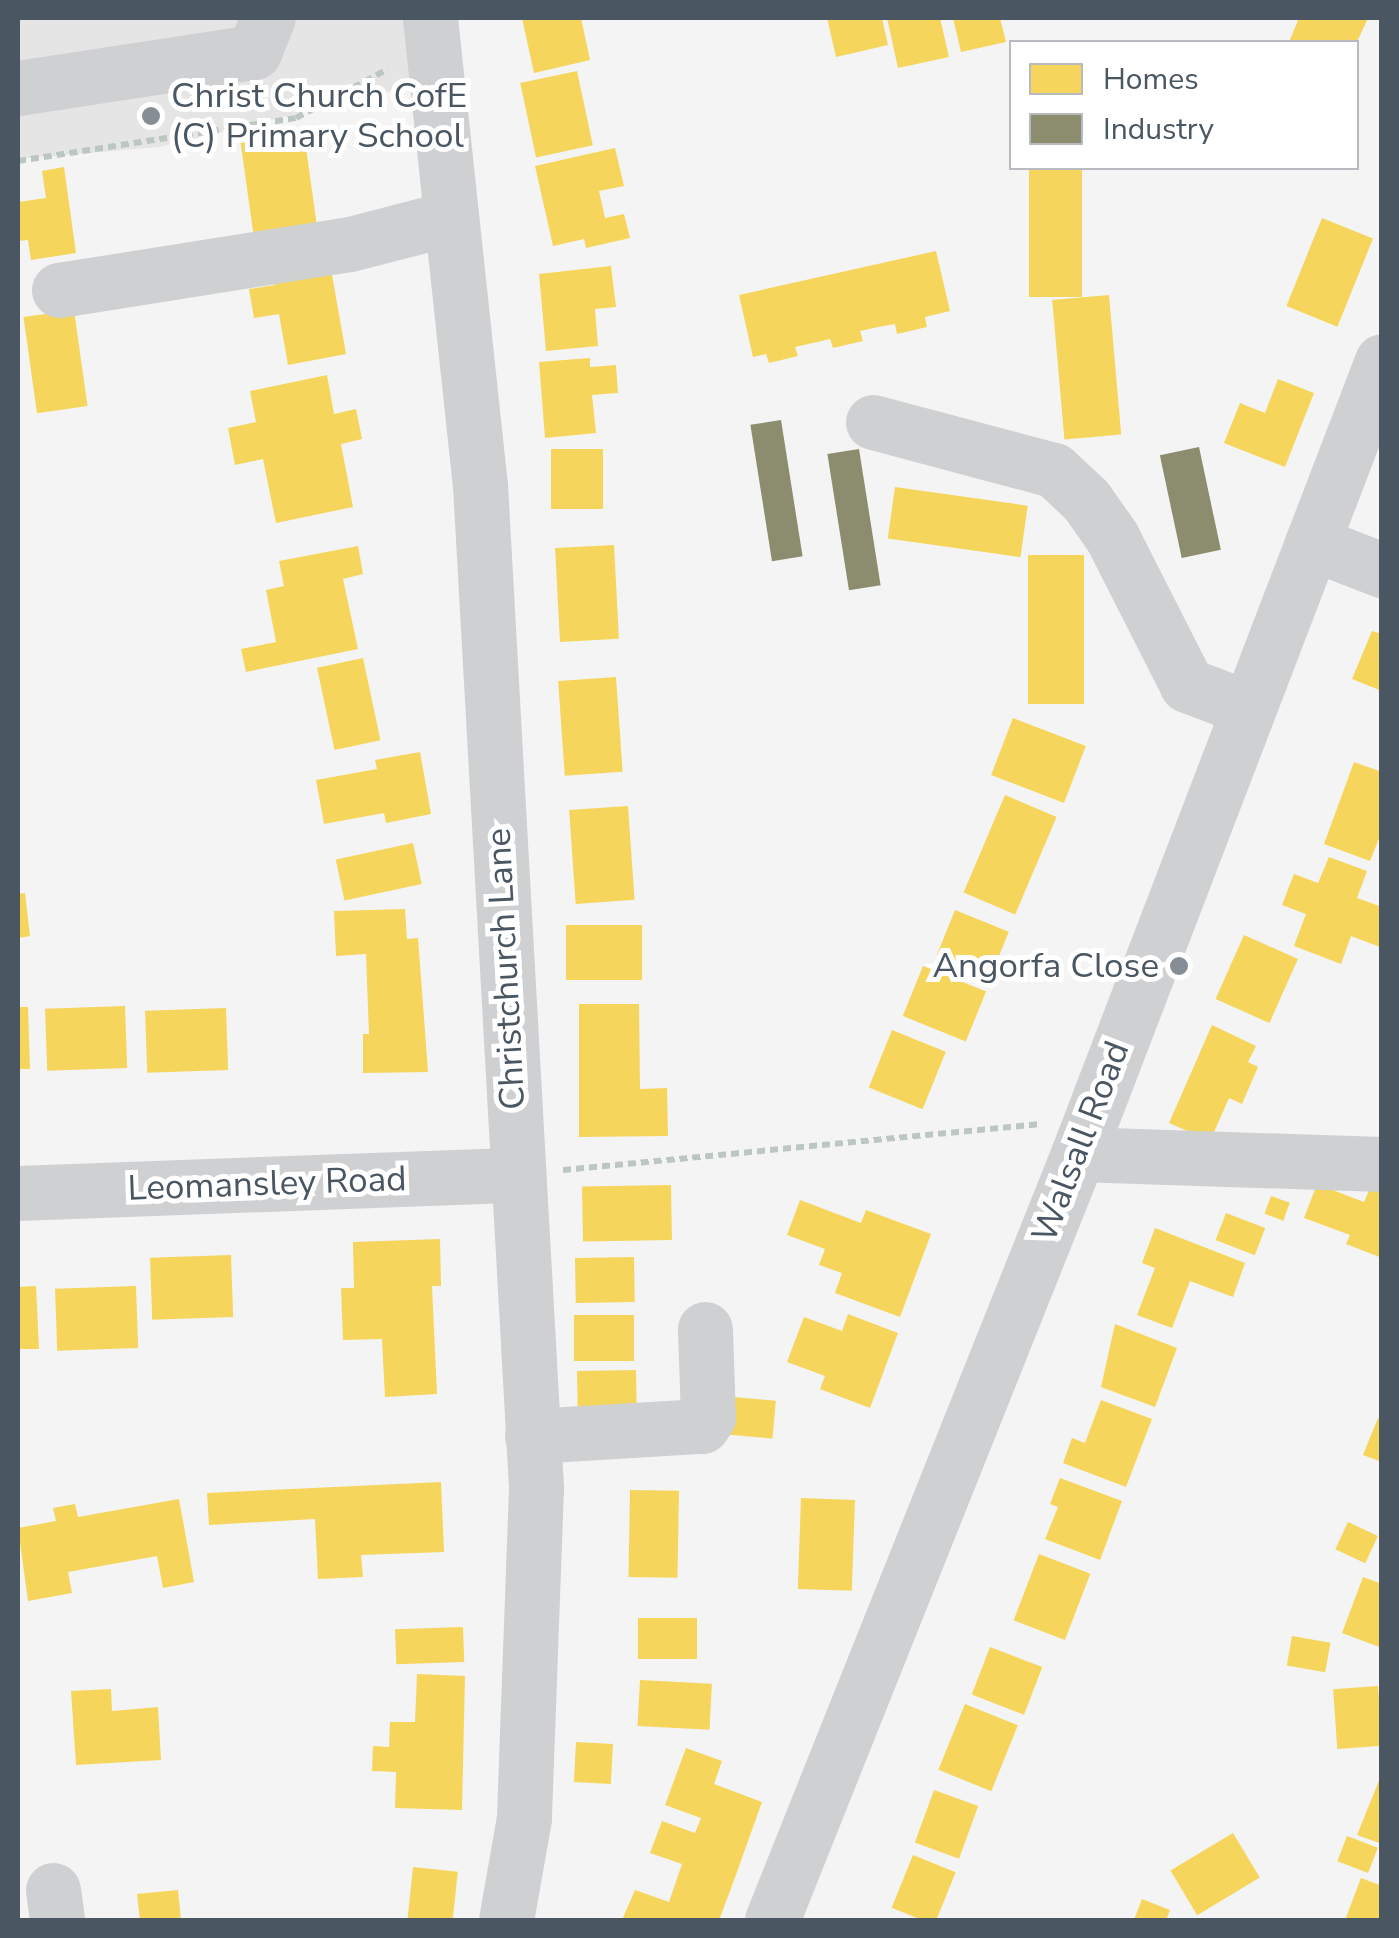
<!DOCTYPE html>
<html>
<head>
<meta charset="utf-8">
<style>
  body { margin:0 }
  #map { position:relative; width:1399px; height:1938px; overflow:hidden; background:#f4f4f4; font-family:"Nunito Sans",sans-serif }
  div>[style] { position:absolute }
  .education>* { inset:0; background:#e6e5e6 }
  .homes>* { inset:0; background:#f6d55c; transform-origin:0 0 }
  .industry>* { inset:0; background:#8c8c6e; transform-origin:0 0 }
  .path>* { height:6px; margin-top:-3px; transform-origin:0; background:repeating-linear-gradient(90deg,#bcc7c4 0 8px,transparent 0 13px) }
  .minor>* { height:55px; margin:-27.5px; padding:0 27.5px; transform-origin:27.5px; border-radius:27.5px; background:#ced0d2 }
  .dots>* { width:28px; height:28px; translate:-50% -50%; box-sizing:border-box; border:5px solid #fff; border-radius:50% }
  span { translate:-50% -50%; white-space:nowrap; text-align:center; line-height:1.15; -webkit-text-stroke:10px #fff; paint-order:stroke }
  .poi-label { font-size:35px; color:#4a5661 }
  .left { translate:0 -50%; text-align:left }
  .right { translate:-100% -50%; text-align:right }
  .street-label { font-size:35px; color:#4a5661 }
  .frame { position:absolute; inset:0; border:20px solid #4a5661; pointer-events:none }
  .legend { position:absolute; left:1009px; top:40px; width:350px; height:130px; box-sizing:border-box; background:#fff; border:2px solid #b7bbc0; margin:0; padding:12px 18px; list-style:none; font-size:30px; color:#4a5661 }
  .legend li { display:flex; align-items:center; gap:20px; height:50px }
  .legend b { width:50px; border:2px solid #b7bbc0 }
</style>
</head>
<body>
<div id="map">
  <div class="education">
    <i style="clip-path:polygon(18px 18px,408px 18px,412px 86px,159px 147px,18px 159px)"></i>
  </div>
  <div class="homes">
    <i style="clip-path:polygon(522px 18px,581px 18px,590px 60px,534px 73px)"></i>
    <i style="clip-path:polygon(827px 18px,882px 18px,888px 45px,836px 57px)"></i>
    <i style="clip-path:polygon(887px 18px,940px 18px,949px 57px,898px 68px)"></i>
    <i style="clip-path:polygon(953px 18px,1000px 18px,1006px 42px,961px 52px)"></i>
    <i style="clip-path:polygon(1299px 18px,1368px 18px,1357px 42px,1289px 42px)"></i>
    <i style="left:577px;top:71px;width:76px;height:58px;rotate:78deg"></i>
    <i style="left:304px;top:134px;width:90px;height:64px;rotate:82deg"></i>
    <i style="clip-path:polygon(615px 148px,624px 186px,599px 191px,605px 218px,624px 214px,630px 238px,586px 248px,584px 239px,553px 246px,535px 166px)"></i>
    <i style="clip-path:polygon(64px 167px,76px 253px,31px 260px,28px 240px,18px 241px,18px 202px,46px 198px,42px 171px)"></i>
    <i style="left:1029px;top:168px;width:53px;height:129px"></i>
    <i style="left:1322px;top:218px;width:55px;height:95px;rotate:22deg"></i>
    <i style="clip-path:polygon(936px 251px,950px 311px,925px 317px,927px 327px,897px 334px,895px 324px,878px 327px,860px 331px,863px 341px,833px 348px,830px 339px,795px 347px,798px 356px,769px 363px,766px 354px,753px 357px,739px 295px)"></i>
    <i style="clip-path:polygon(328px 252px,346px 354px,288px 365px,279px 314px,254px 318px,249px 289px,275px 285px,271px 263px)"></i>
    <i style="clip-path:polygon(611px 266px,616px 307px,595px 309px,598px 346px,546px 351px,539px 274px)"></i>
    <i style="left:1109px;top:295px;width:140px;height:57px;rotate:85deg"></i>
    <i style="left:74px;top:310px;width:97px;height:51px;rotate:82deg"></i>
    <i style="clip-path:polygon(590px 358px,590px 367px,616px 365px,618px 393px,592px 395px,596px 433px,545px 438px,539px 362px)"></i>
    <i style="clip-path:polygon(327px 375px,334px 414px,356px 409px,362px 439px,341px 444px,353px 507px,276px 523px,263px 459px,235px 465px,228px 428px,256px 422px,250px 391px)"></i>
    <i style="clip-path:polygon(1278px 379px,1314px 393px,1285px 467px,1224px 443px,1240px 403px,1265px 413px)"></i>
    <i style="left:603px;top:449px;width:60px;height:52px;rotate:90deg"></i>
    <i style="left:895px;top:487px;width:134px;height:52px;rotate:8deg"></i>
    <i style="left:614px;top:545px;width:94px;height:59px;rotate:87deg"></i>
    <i style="clip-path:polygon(358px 546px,363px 574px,343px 579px,358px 649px,246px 672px,241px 649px,276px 642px,266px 590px,284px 586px,279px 561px)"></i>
    <i style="left:1028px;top:555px;width:56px;height:149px"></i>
    <i style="clip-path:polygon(1372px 631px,1382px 634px,1382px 691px,1352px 679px)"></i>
    <i style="left:363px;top:658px;width:84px;height:47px;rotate:78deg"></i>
    <i style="left:616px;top:677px;width:95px;height:58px;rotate:86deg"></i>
    <i style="left:1013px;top:718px;width:78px;height:61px;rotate:21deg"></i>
    <i style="clip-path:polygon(420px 752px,431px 814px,386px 823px,384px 813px,324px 824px,316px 780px,377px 769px,375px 760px)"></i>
    <i style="clip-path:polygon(1354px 762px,1382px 772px,1382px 831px,1370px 861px,1324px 844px)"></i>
    <i style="left:1005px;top:795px;width:56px;height:106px;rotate:23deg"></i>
    <i style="left:628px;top:806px;width:94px;height:59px;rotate:86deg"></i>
    <i style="left:413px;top:843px;width:42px;height:79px;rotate:78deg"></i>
    <i style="clip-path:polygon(1329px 857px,1367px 871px,1357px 898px,1382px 907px,1380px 947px,1351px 936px,1341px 964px,1294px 946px,1306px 914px,1282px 905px,1294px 874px,1318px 883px)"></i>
    <i style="clip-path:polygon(25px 893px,30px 936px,18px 938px,18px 894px)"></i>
    <i style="clip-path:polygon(405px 909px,407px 939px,418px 938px,428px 1072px,363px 1073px,363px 1034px,369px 1034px,366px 954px,336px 956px,334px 911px)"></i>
    <i style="left:955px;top:910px;width:58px;height:48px;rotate:22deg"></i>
    <i style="left:642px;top:925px;width:55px;height:76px;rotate:90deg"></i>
    <i style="left:1244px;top:935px;width:59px;height:70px;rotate:24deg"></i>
    <i style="left:923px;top:966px;width:68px;height:54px;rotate:22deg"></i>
    <i style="clip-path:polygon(579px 1004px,639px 1004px,640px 1089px,667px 1088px,668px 1136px,579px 1137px)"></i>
    <i style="left:125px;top:1006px;width:62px;height:80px;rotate:88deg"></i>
    <i style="clip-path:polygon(18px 1007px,28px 1007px,30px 1069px,18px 1069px)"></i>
    <i style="left:226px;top:1008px;width:62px;height:81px;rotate:88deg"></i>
    <i style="clip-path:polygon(1212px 1025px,1256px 1046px,1248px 1062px,1258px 1067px,1242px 1104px,1229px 1098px,1210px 1141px,1169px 1123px)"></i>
    <i style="left:892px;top:1030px;width:58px;height:62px;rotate:22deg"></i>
    <i style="clip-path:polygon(1374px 1178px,1382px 1182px,1382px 1258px,1346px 1244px,1350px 1235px,1304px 1218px,1317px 1184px,1364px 1202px)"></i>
    <i style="left:671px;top:1185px;width:55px;height:89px;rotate:89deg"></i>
    <i style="left:1271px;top:1196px;width:20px;height:19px;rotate:20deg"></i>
    <i style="clip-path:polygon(800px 1200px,861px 1223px,866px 1210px,931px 1234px,900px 1317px,835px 1293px,842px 1273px,819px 1265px,825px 1249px,787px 1235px)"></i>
    <i style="left:1226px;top:1213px;width:42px;height:29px;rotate:21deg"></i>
    <i style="clip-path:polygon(1155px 1228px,1245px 1263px,1233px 1297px,1190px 1281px,1172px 1328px,1137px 1315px,1155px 1268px,1142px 1263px)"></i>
    <i style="clip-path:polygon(440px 1239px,441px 1286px,432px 1286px,437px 1394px,385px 1397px,382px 1339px,343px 1340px,341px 1288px,354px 1288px,353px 1242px)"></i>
    <i style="left:231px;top:1255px;width:62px;height:81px;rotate:88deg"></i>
    <i style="left:634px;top:1257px;width:45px;height:59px;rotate:89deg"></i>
    <i style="clip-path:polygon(36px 1286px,39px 1349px,18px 1349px,18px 1287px)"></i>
    <i style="left:136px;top:1286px;width:62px;height:81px;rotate:88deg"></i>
    <i style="clip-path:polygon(848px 1314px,898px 1333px,870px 1408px,820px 1389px,825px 1376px,787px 1362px,804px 1317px,842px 1331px)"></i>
    <i style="left:574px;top:1315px;width:60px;height:46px"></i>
    <i style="clip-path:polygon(1115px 1324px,1177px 1348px,1155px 1407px,1101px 1387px)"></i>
    <i style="left:636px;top:1370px;width:45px;height:59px;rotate:89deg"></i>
    <i style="left:733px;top:1397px;width:43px;height:38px;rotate:5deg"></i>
    <i style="clip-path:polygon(1101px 1400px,1152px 1419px,1126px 1487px,1063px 1463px,1072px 1438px,1085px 1443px)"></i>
    <i style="clip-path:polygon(1378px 1418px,1382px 1420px,1382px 1462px,1363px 1455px)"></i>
    <i style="clip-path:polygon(1060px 1478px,1122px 1501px,1100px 1560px,1045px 1539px,1058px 1507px,1050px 1504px)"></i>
    <i style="clip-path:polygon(441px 1482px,444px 1552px,361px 1555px,363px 1577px,318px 1579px,315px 1519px,209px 1525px,207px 1493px)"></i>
    <i style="left:630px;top:1490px;width:49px;height:87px;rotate:1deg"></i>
    <i style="left:801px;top:1498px;width:54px;height:91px;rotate:2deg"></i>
    <i style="clip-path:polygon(179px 1499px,194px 1582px,163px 1588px,157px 1556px,68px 1572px,72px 1593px,28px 1601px,18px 1528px,56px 1521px,53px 1508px,75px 1504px,78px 1517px)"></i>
    <i style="left:1348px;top:1522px;width:33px;height:30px;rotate:25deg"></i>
    <i style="left:1039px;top:1554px;width:55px;height:71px;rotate:21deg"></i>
    <i style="clip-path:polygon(1363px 1577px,1382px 1584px,1382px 1648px,1342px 1633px)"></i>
    <i style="left:638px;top:1618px;width:59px;height:41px"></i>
    <i style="left:463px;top:1627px;width:35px;height:68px;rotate:88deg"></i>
    <i style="left:1292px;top:1636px;width:39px;height:30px;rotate:10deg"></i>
    <i style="left:990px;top:1647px;width:56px;height:51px;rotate:21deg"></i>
    <i style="clip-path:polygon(417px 1674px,465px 1676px,462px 1810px,395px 1808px,396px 1772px,372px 1771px,373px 1746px,389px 1747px,390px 1722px,415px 1722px)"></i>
    <i style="left:640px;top:1680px;width:72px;height:46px;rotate:3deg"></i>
    <i style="left:1378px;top:1686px;width:60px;height:45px;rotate:86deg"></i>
    <i style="clip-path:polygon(111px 1689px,112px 1711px,158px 1707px,161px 1760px,76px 1765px,71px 1691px)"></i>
    <i style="left:965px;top:1704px;width:57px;height:71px;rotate:22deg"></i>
    <i style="left:576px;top:1742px;width:37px;height:40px;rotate:3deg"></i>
    <i style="clip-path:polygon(686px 1748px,722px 1761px,714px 1784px,762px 1802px,733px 1883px,719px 1920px,622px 1920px,635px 1890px,669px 1902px,682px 1864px,650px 1853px,662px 1821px,695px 1833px,701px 1818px,665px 1805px)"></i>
    <i style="clip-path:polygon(1382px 1773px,1382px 1844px,1357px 1835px)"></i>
    <i style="left:934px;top:1790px;width:47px;height:56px;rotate:20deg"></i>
    <i style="left:1233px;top:1833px;width:52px;height:73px;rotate:59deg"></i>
    <i style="left:1347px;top:1836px;width:33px;height:27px;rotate:21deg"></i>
    <i style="left:913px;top:1855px;width:46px;height:57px;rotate:22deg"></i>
    <i style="left:413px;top:1867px;width:45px;height:53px;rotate:6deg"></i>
    <i style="clip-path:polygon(1361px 1878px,1382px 1886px,1382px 1920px,1345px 1920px)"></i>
    <i style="clip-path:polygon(178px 1890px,181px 1920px,140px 1920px,137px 1894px)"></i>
    <i style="clip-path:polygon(1142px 1899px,1170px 1910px,1166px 1920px,1134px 1920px)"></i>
  </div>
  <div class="industry">
    <i style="left:781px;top:420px;width:138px;height:31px;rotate:81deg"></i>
    <i style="left:1199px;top:447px;width:105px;height:40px;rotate:78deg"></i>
    <i style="left:859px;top:449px;width:138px;height:32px;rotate:81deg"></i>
  </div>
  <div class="path">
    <i style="left:18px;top:161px;width:281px;rotate:-8.8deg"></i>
    <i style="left:296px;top:118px;width:104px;rotate:-28deg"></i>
    <i style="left:563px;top:1170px;width:477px;rotate:-5.5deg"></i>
  </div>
  <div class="minor">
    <i style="left:430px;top:18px;width:470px;rotate:83.9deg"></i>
    <i style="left:480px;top:485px;width:1005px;rotate:86.8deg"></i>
    <i style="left:536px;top:1488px;width:330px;rotate:92.1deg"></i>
    <i style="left:524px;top:1818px;width:104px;rotate:100deg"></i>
    <i style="left:18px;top:88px;width:239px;rotate:-8.7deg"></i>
    <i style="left:254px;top:52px;width:37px;rotate:-68deg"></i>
    <i style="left:59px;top:290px;width:295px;rotate:-9deg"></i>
    <i style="left:350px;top:244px;width:100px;rotate:-14.5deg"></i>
    <i style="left:873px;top:422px;width:187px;rotate:14.9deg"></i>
    <i style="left:1054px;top:470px;width:44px;rotate:43.2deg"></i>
    <i style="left:1086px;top:500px;width:45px;rotate:54.9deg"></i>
    <i style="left:1112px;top:537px;width:166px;rotate:63.1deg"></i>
    <i style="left:1187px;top:685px;width:65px;rotate:20.7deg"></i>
    <i style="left:1312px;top:543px;width:75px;rotate:21.1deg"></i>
    <i style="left:1078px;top:1154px;width:304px;rotate:1.9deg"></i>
    <i style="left:18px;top:1193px;width:499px;rotate:-2.1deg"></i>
    <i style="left:532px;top:1436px;width:170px;rotate:-3.4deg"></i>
    <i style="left:702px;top:1426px;width:11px;rotate:-56deg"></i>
    <i style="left:708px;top:1417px;width:88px;rotate:-92deg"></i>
    <i style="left:53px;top:1890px;width:30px;rotate:82deg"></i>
    <i style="left:772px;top:1920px;width:825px;rotate:-68.22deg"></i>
    <i style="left:1078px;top:1154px;width:849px;rotate:-69.03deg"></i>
  </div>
  <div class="dots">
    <i style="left:151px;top:116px;background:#868d94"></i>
    <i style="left:1179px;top:966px;background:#868d94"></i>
  </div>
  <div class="poi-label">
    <span class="left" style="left:171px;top:116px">Christ Church CofE<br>(C) Primary School</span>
    <span class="right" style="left:1159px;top:966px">Angorfa Close</span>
  </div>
  <div class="street-label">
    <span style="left:506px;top:969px;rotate:-93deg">Christchurch Lane</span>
    <span style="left:1081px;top:1142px;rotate:-69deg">Walsall Road</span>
    <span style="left:267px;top:1184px;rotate:-2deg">Leomansley Road</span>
  </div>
  <div class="frame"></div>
  <ul class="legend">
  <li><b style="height:28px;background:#f6d55c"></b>Homes</li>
  <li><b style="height:28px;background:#8c8c6e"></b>Industry</li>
  </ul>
</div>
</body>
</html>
